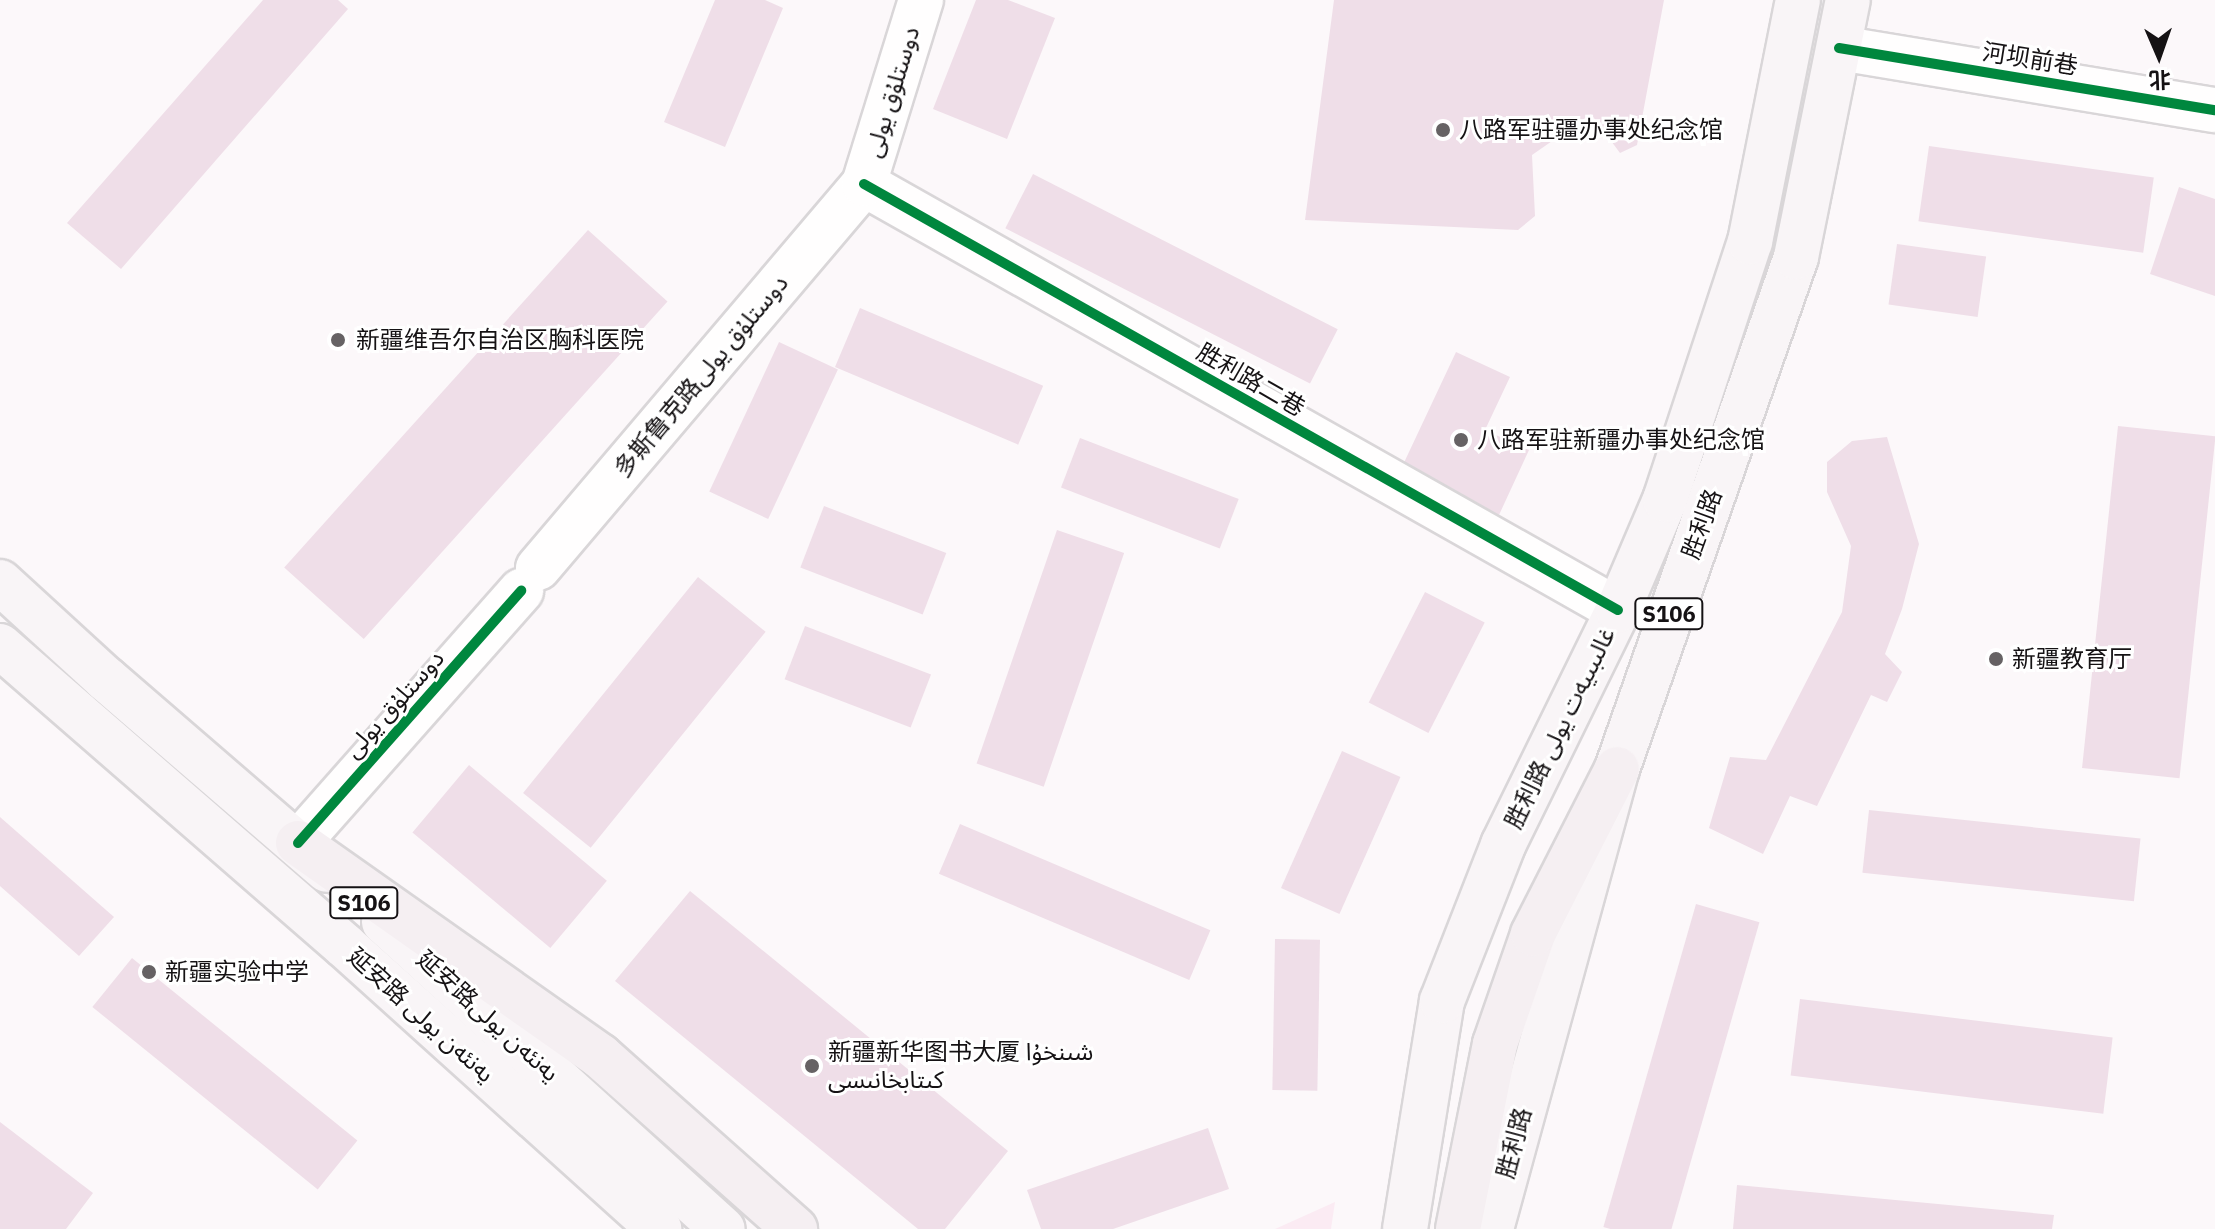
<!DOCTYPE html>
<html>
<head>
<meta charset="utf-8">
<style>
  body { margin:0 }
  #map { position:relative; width:2215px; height:1229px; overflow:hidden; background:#fcf8fa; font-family:"IBM Plex Sans","Noto Sans Arabic","Noto Sans SC",sans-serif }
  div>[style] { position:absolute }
  .green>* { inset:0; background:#fbebf3 }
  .building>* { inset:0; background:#efdee8; transform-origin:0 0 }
  .roads { filter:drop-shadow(2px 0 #d9d6d8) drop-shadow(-2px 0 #d9d6d8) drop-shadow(0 2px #d9d6d8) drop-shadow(0 -2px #d9d6d8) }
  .minor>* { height:44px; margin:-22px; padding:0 22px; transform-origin:22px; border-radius:22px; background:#fffefe }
  .major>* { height:44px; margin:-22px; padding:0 22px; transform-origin:22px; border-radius:22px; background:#f9f5f7 }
  .highway>* { height:44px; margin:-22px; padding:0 22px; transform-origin:22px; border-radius:22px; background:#f5eff2 }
  .cycleway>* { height:10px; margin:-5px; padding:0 5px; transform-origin:5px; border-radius:5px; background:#00873e }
  .dots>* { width:22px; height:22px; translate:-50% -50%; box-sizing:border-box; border:4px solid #fff; border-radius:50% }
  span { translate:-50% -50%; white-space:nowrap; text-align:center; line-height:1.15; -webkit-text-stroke:6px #fff; paint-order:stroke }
  .shield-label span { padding:2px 6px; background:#fff; border:2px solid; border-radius:6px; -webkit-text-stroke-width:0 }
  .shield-label { font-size:22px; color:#151214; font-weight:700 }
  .street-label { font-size:24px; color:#151214 }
  .poi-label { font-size:24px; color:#151214 }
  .left { translate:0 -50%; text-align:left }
  .north { position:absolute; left:2119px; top:16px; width:80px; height:80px; -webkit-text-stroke:6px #fff; paint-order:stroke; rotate:178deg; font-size:22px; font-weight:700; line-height:32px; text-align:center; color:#151214 }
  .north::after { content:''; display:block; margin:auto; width:28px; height:36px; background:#151214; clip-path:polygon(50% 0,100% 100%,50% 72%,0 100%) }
</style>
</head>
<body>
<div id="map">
  <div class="green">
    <i style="clip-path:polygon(1335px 1202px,1331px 1229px,1275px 1229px)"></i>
  </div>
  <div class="building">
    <i style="clip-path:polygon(263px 0,338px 0,348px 9px,121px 269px,67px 223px)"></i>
    <i style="clip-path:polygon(715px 0,765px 0,783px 8px,725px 147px,664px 122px)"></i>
    <i style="clip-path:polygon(976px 0,1008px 0,1055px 18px,1007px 139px,933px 109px)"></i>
    <i style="clip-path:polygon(1334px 0,1664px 0,1637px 145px,1620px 153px,1591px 114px,1532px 155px,1535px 216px,1518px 230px,1305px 220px)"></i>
    <i style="left:1929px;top:146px;width:227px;height:76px;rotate:8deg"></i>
    <i style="left:1033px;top:174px;width:342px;height:61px;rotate:27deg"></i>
    <i style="clip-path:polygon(2179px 187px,2215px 199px,2215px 296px,2150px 274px)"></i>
    <i style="left:588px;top:230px;width:107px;height:454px;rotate:42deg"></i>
    <i style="left:1897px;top:244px;width:90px;height:61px;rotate:8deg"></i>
    <i style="left:860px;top:308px;width:199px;height:64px;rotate:23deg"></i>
    <i style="left:779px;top:342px;width:65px;height:165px;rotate:25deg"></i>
    <i style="clip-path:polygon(1456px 352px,1510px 377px,1485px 430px,1529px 450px,1499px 515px,1401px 469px)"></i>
    <i style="left:2118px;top:426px;width:98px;height:344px;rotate:6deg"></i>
    <i style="clip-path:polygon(1887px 437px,1919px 544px,1902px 609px,1885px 654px,1902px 672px,1887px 702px,1871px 695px,1817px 806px,1790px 796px,1763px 854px,1709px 828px,1730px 757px,1766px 760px,1842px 612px,1851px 546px,1827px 492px,1827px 462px,1852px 441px)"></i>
    <i style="left:1080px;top:438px;width:170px;height:53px;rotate:21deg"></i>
    <i style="left:824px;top:506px;width:131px;height:66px;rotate:21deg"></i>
    <i style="left:1057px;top:530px;width:71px;height:247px;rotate:19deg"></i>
    <i style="left:698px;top:577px;width:87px;height:278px;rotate:39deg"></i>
    <i style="left:1425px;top:592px;width:67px;height:124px;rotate:27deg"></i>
    <i style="left:805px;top:626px;width:135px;height:57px;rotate:21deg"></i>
    <i style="left:1342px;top:751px;width:64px;height:150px;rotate:24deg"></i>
    <i style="left:469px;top:765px;width:180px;height:88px;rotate:40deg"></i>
    <i style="left:1869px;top:810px;width:273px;height:63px;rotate:6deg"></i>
    <i style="clip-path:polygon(0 817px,114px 917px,79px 956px,0 886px)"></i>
    <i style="left:960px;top:824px;width:272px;height:54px;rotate:23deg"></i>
    <i style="clip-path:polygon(690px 891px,1008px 1151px,945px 1229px,918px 1229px,615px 981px)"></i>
    <i style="left:1696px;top:904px;width:66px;height:336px;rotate:16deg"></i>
    <i style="left:1275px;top:939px;width:45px;height:151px;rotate:1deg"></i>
    <i style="left:132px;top:958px;width:290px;height:63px;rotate:39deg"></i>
    <i style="left:1800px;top:999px;width:315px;height:77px;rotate:7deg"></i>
    <i style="clip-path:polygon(0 1122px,93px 1193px,66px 1229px,0 1229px)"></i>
    <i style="clip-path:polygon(1208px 1128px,1229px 1189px,1113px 1229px,1041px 1229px,1027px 1190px)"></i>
    <i style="clip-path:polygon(1737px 1185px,2054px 1215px,2052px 1229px,1733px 1229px)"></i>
  </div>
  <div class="roads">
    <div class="minor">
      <i style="left:1839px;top:48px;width:381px;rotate:9.4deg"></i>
      <i style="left:864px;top:184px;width:866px;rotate:29.47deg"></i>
      <i style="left:538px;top:568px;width:504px;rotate:-49.67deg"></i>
      <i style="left:864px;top:184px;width:193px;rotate:-72.8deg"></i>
      <i style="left:298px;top:843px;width:337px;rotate:-48.5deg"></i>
    </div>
    <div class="major">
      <i style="left:0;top:582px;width:144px;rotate:42.5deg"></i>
      <i style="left:106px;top:679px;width:292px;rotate:40.8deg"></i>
      <i style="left:0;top:646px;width:457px;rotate:41deg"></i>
      <i style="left:345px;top:946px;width:423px;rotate:42deg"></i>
      <i style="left:384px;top:922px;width:457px;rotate:42.2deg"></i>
      <i style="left:1405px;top:1229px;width:231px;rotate:-80.8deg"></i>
      <i style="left:1442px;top:1001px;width:168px;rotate:-68.6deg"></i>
      <i style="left:1503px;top:845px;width:262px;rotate:-63.9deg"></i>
      <i style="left:1618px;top:610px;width:120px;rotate:-66.9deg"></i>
      <i style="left:1665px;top:500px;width:272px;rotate:-71.8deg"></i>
      <i style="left:1750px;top:242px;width:247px;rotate:-78.8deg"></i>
      <i style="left:1491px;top:1229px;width:477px;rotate:-74.7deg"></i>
      <i style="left:1617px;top:769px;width:542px;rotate:-70.73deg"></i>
      <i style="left:1796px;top:257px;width:262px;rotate:-78.6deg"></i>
    </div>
    <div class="highway">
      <i style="left:298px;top:843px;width:370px;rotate:35.2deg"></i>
      <i style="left:600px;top:1056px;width:261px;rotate:41.6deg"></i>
      <i style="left:1458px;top:1229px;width:189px;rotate:-78.7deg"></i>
      <i style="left:1495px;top:1044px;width:116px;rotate:-70.9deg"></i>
      <i style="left:1533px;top:934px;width:185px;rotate:-63deg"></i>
    </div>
  </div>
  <div class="cycleway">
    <i style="left:1839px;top:48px;width:381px;rotate:9.4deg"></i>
    <i style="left:864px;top:184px;width:866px;rotate:29.47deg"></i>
    <i style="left:298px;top:843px;width:337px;rotate:-48.5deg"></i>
  </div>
  <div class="dots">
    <i style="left:1443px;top:130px;background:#666264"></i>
    <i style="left:338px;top:340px;background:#666264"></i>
    <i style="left:1461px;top:440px;background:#666264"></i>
    <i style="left:1996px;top:659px;background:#666264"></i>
    <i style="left:149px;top:972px;background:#666264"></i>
    <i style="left:812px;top:1066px;background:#666264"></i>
  </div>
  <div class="shield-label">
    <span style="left:1669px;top:614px">S106</span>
    <span style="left:364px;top:903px">S106</span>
  </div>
  <div class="street-label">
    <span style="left:2030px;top:59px;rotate:9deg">河坝前巷</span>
    <span style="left:892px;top:92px;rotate:-73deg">دوستلۇق يولى</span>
    <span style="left:701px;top:376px;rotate:-50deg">多斯鲁克路دوستلۇق يولى</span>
    <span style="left:1251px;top:380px;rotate:30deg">胜利路二巷</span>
    <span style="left:1702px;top:524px;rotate:-70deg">胜利路</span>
    <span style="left:394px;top:704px;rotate:-48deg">دوستلۇق يولى</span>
    <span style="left:1560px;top:728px;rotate:-64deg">胜利路 غالىبىيەت يولى</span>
    <span style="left:421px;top:1015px;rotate:42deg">延安路 يەنئەن يولى</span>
    <span style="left:488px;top:1016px;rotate:42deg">延安路يەنئەن يولى</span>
    <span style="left:1514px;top:1143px;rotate:-75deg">胜利路</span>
  </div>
  <div class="poi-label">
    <span class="left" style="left:1459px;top:130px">八路军驻疆办事处纪念馆</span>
    <span class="left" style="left:356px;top:340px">新疆维吾尔自治区胸科医院</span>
    <span class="left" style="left:1477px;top:440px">八路军驻新疆办事处纪念馆</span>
    <span class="left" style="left:2012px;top:659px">新疆教育厅</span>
    <span class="left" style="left:165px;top:972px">新疆实验中学</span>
    <span class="left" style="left:828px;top:1066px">新疆新华图书大厦 شىنخۇا<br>كىتابخانىسى</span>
  </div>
  <div class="north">北</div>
</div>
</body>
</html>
